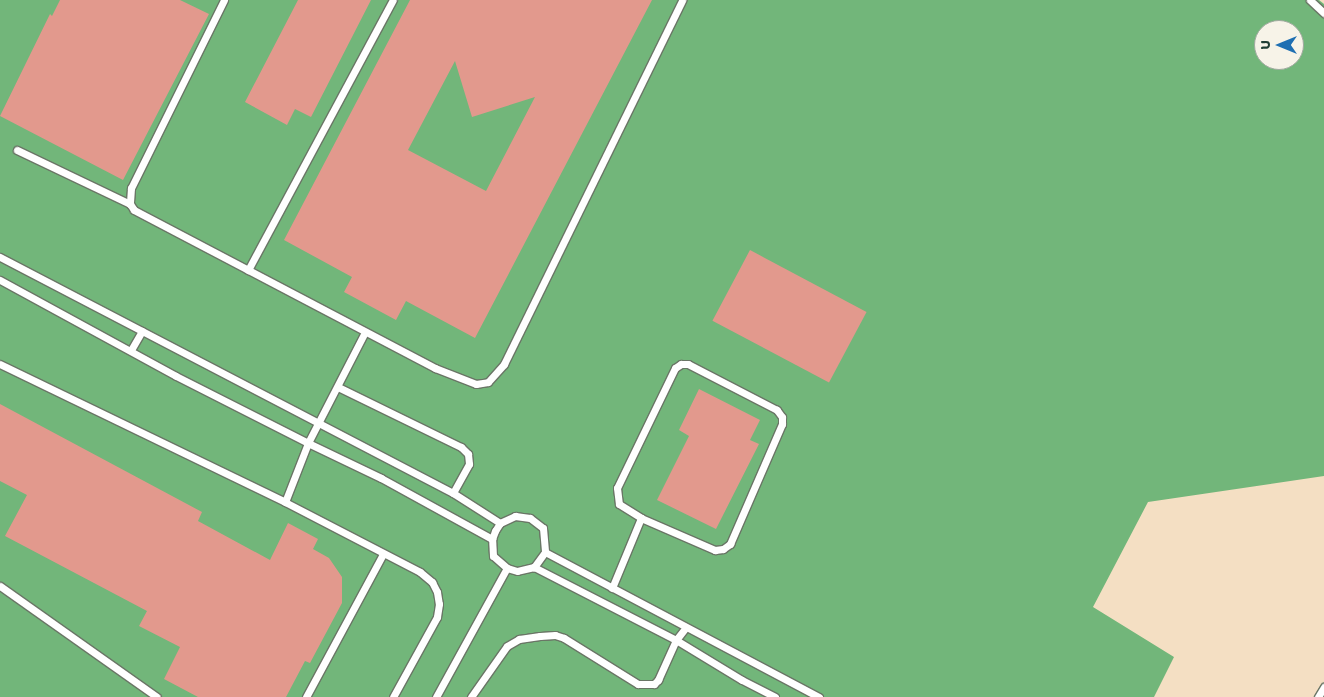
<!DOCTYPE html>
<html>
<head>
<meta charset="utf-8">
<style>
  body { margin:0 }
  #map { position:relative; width:1324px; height:697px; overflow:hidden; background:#f4dfc3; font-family:"Shantell Sans",sans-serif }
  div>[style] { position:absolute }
  .forest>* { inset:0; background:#72b67a }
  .building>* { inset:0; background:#e2998d; transform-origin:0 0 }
  .roads { filter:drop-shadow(1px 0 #6a7666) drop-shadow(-1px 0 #6a7666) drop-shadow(0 1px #6a7666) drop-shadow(0 -1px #6a7666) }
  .lane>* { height:7px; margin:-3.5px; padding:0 3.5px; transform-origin:3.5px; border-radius:3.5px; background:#fff }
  span { translate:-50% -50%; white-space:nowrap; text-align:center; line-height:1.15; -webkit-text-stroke:4.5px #f7f3e8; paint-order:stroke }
  .north { position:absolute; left:1254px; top:20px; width:50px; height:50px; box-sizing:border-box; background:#f7f3e8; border:1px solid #a1aaa0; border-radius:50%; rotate:270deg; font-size:14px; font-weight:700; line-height:20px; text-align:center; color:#1f3d34 }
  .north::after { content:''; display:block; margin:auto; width:18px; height:22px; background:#1f6fb2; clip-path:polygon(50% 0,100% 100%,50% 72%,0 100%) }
</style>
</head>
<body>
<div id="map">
  <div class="forest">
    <i style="clip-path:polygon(evenodd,0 0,1319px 0,1324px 4px,1324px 476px,1148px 502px,1093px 607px,1174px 657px,1154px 697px,0 697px,0 0,1264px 30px,1294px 30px,1294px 60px,1264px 60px,1264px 30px)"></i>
  </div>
  <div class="building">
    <i style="clip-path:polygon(60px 0,180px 0,209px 14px,123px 180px,0 116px,50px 14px,52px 16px)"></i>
    <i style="clip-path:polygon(298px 0,371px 0,311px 117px,295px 109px,287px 125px,245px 102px)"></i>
    <i style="clip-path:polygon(evenodd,410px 0,652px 0,475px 338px,406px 301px,396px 320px,344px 292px,352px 277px,284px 240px,410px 0,455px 61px,472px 117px,535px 97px,486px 191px,408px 150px,455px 61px)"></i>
    <i style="left:750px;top:250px;width:132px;height:80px;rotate:28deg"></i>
    <i style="clip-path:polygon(699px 389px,760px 420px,750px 440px,759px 444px,716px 529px,657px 500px,689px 436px,679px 430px)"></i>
    <i style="clip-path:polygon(0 404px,202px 512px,198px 521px,270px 560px,288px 523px,318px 539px,313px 549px,329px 558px,342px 577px,342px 603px,310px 663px,305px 661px,286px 697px,198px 697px,164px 679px,180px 647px,139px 626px,147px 611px,5px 536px,27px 495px,0 481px)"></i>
  </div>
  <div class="roads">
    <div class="lane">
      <i style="left:224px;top:0;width:210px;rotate:116.3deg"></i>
      <i style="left:131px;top:188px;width:16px;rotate:94deg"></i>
      <i style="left:130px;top:204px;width:7px;rotate:56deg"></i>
      <i style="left:134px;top:210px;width:340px;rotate:27.7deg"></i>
      <i style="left:435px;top:368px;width:44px;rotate:21.3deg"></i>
      <i style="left:476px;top:384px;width:12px;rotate:-9deg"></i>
      <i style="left:488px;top:382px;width:24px;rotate:-48deg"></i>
      <i style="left:504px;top:364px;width:405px;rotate:-63.9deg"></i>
      <i style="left:1310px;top:0;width:19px;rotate:43deg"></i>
      <i style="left:17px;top:150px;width:125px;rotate:25.5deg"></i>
      <i style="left:0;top:257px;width:511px;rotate:27.52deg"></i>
      <i style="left:453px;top:493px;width:56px;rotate:32.6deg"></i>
      <i style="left:248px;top:270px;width:306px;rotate:-61.8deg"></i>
      <i style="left:0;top:280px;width:200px;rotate:28.6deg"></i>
      <i style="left:176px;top:376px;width:148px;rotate:26.9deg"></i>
      <i style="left:308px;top:443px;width:81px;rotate:25.6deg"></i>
      <i style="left:381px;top:478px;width:127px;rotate:28.8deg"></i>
      <i style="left:365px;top:332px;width:125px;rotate:117.2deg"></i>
      <i style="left:308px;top:443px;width:63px;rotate:111.3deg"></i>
      <i style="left:285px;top:502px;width:152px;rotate:27.4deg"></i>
      <i style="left:420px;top:572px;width:16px;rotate:40deg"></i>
      <i style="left:432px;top:582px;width:11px;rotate:63deg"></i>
      <i style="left:437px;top:592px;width:12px;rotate:81deg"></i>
      <i style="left:439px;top:604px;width:13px;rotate:99deg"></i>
      <i style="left:437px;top:617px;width:91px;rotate:118.8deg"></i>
      <i style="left:131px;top:350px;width:22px;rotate:-60deg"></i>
      <i style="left:0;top:364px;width:317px;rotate:25.8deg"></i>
      <i style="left:338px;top:387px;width:137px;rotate:26deg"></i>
      <i style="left:461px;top:447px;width:10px;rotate:45deg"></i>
      <i style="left:468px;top:454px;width:10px;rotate:84deg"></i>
      <i style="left:469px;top:464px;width:33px;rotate:119deg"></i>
      <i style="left:515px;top:516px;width:15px;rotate:8deg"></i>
      <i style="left:530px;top:518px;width:16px;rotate:38deg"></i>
      <i style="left:543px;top:528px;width:24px;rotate:85deg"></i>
      <i style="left:545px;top:552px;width:19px;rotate:126deg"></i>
      <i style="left:534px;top:567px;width:17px;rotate:167deg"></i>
      <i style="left:517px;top:571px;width:10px;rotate:-163deg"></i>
      <i style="left:507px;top:568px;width:18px;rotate:-139deg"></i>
      <i style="left:493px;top:556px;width:17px;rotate:-93deg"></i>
      <i style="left:492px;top:539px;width:9px;rotate:-69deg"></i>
      <i style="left:495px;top:531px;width:9px;rotate:-58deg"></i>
      <i style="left:500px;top:523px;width:17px;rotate:-25deg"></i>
      <i style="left:545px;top:552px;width:310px;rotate:27.9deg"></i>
      <i style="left:534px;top:567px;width:160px;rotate:27.2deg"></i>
      <i style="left:676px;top:640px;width:77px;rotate:31.2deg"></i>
      <i style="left:742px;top:680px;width:37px;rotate:27deg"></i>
      <i style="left:0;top:586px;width:192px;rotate:35.3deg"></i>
      <i style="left:612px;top:588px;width:76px;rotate:-67.5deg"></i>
      <i style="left:641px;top:518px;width:81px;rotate:23.4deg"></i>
      <i style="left:715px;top:550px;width:8px;rotate:-7deg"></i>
      <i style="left:723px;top:549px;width:9px;rotate:-36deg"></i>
      <i style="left:730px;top:544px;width:131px;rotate:-66.6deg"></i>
      <i style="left:782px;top:424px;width:7px;rotate:-90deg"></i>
      <i style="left:782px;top:417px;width:9px;rotate:-126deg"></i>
      <i style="left:777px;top:410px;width:100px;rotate:-152.7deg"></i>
      <i style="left:688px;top:364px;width:7px;rotate:180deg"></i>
      <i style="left:681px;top:364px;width:7px;rotate:146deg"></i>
      <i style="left:675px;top:368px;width:133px;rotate:115.8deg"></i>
      <i style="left:617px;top:488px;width:16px;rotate:83deg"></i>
      <i style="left:619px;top:504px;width:26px;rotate:32deg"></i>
      <i style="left:306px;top:697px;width:162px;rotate:-61.7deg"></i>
      <i style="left:436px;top:697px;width:147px;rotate:-61.2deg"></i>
      <i style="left:471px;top:697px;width:62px;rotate:-54.8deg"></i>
      <i style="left:507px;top:646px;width:14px;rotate:-30deg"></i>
      <i style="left:519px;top:639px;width:21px;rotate:-8deg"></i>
      <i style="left:540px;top:636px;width:15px;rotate:-4deg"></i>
      <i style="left:555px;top:635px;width:9px;rotate:18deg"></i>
      <i style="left:564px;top:638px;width:87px;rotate:31.9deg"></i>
      <i style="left:638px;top:684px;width:16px"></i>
      <i style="left:654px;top:684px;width:6px;rotate:-45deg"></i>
      <i style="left:658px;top:680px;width:44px;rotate:-65.8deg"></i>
      <i style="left:676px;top:640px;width:16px;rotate:-52deg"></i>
      <i style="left:1318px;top:697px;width:12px;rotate:-59deg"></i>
    </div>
  </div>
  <div class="north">U</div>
</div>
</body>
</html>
